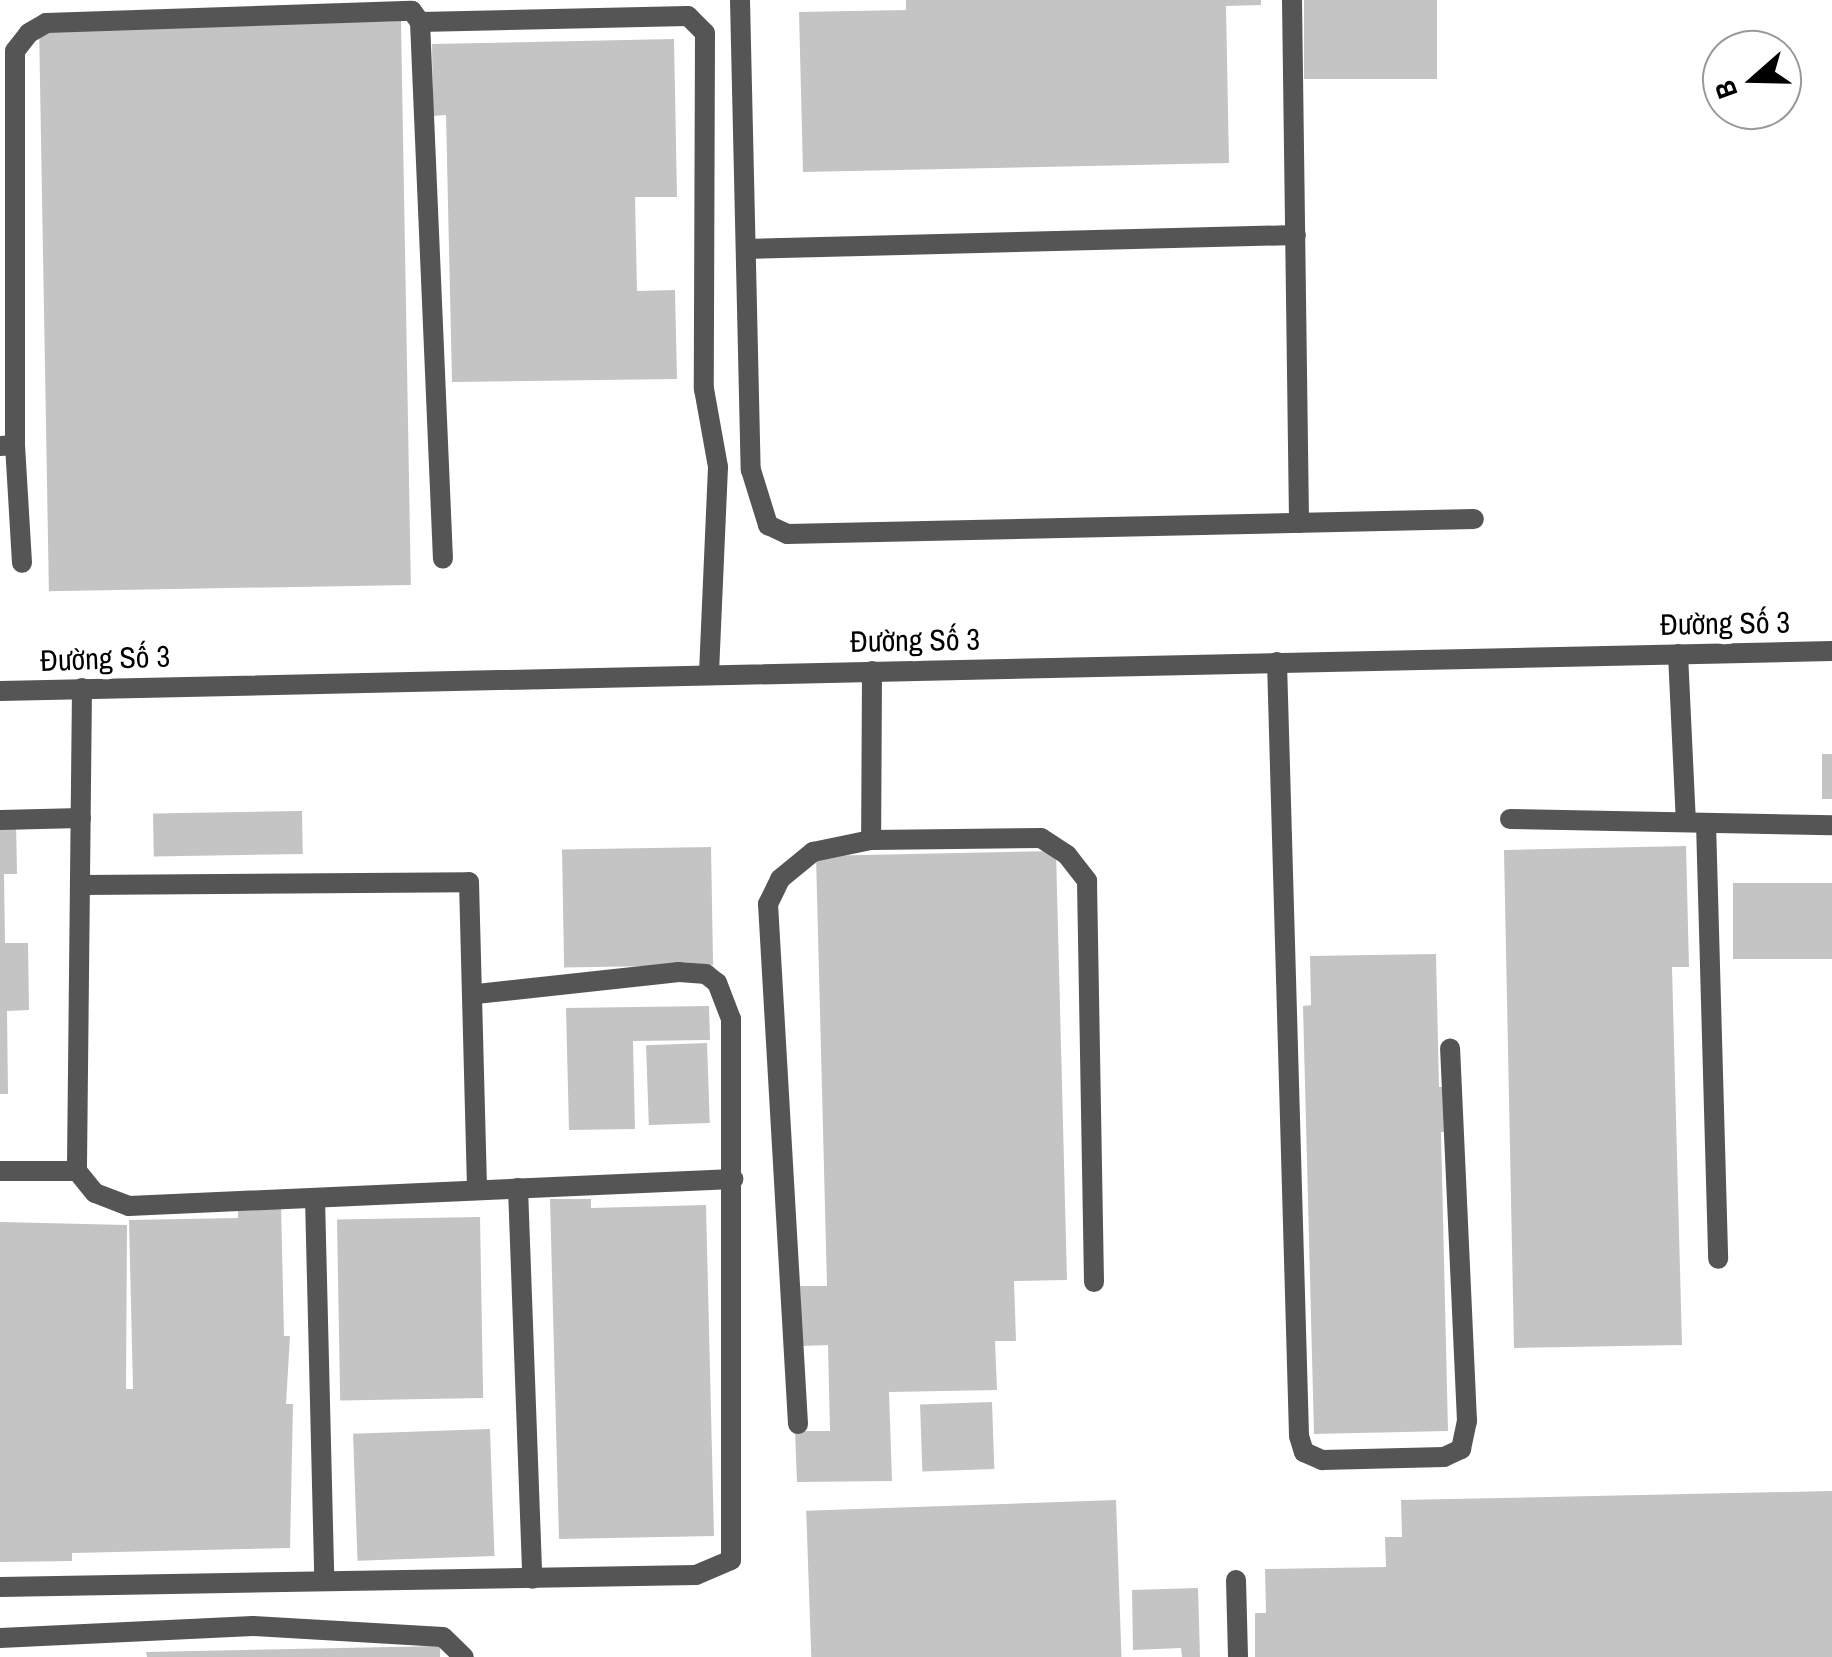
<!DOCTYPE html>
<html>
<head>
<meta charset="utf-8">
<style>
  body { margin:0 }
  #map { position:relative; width:1832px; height:1657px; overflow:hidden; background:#fff; font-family:"Archivo Narrow",sans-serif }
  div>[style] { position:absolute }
  .building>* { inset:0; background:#c4c4c4; transform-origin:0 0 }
  .lane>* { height:20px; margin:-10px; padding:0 10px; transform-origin:10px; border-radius:10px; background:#555 }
  .street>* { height:20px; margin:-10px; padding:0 10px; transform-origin:10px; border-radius:10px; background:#555 }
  span { translate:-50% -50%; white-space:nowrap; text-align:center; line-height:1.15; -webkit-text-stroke:10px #fff; paint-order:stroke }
  .street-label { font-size:30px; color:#000 }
  .north { position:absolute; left:1702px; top:30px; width:100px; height:100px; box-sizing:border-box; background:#fff; border:2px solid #999; border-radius:50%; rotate:250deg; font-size:28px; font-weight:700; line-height:40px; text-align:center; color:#000 }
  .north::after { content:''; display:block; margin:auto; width:35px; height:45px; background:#000; clip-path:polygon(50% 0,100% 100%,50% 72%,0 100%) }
</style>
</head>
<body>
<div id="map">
  <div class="building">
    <i style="clip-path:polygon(906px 0,1261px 0,1261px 5px,1226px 6px,1229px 163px,803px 172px,799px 12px,906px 10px)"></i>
    <i style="left:1304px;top:0;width:133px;height:79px"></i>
    <i style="left:401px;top:21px;width:564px;height:362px;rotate:89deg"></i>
    <i style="clip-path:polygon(674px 39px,677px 197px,635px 197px,637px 291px,675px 290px,677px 379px,452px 382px,446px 115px,433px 116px,432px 44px)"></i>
    <i style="left:1822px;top:754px;width:10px;height:45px"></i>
    <i style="left:302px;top:811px;width:43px;height:149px;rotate:89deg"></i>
    <i style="clip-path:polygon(0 822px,16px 822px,17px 874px,4px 874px,5px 943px,28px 943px,29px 1010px,7px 1011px,8px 1094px,0 1094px)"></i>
    <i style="clip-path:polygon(1686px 846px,1689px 967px,1672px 967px,1682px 1345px,1514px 1348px,1504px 850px)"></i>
    <i style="left:711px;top:847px;width:118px;height:149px;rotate:89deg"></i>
    <i style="clip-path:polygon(1056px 851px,1067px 1280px,1014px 1281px,1016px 1341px,995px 1341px,997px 1390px,889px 1392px,892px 1481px,797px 1482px,795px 1431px,830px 1431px,828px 1345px,802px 1346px,800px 1286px,827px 1286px,816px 856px)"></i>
    <i style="left:1832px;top:883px;width:76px;height:99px;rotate:90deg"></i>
    <i style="clip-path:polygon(1436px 954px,1439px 1087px,1445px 1087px,1447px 1132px,1441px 1132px,1448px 1431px,1314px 1434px,1303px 1006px,1311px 1005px,1310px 956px)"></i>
    <i style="clip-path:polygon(709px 1006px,710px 1040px,633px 1041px,635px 1129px,569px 1130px,566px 1008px)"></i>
    <i style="left:707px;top:1043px;width:80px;height:61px;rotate:88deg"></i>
    <i style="clip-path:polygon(550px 1199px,591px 1199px,591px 1208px,706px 1205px,714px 1536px,559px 1539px)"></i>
    <i style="clip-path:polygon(281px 1203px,284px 1336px,290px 1336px,286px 1404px,293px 1404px,290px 1548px,72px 1553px,72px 1561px,0 1562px,0 1222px,127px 1225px,126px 1389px,133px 1389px,129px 1220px,238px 1218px,238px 1204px)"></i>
    <i style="left:480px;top:1217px;width:181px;height:143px;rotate:89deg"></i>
    <i style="left:992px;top:1402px;width:67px;height:72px;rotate:88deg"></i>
    <i style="left:490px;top:1429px;width:127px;height:137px;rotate:88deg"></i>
    <i style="clip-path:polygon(1832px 1491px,1832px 1657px,1255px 1657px,1255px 1613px,1266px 1613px,1265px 1569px,1386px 1567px,1385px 1537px,1402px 1537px,1401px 1500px)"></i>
    <i style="left:1116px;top:1500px;width:157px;height:310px;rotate:88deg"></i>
    <i style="clip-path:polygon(1198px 1588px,1200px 1657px,1182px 1657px,1181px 1648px,1133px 1650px,1132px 1590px)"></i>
    <i style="clip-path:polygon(440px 1646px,440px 1657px,147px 1657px,146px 1652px)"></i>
  </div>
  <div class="lane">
    <i style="left:740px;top:0;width:470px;rotate:88.7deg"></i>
    <i style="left:751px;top:470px;width:58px;rotate:72.8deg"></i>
    <i style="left:768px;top:525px;width:21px;rotate:25deg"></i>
    <i style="left:787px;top:534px;width:687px;rotate:-1.25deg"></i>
    <i style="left:1292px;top:0;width:523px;rotate:89.23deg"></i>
    <i style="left:420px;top:22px;width:268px;rotate:-1.3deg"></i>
    <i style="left:688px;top:16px;width:24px;rotate:45deg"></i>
    <i style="left:705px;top:33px;width:356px;rotate:90.2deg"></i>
    <i style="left:704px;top:389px;width:79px;rotate:79.8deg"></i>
    <i style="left:718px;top:467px;width:208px;rotate:92.5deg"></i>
    <i style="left:746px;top:249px;width:550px;rotate:-1.46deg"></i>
    <i style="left:15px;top:445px;width:118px;rotate:86.6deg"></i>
    <i style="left:0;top:446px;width:15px;rotate:-4deg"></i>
    <i style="left:15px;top:445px;width:394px;rotate:-90deg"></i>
    <i style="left:15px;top:51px;width:23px;rotate:-52deg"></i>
    <i style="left:29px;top:33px;width:20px;rotate:-30deg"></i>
    <i style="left:46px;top:23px;width:366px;rotate:-1.9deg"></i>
    <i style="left:412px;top:11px;width:14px;rotate:54deg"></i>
    <i style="left:420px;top:22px;width:537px;rotate:87.55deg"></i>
    <i style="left:1678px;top:654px;width:168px;rotate:87.3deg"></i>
    <i style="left:1277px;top:662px;width:774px;rotate:88.37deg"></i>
    <i style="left:1299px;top:1436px;width:17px;rotate:73deg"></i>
    <i style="left:1304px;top:1452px;width:20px;rotate:24deg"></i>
    <i style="left:1322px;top:1460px;width:122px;rotate:-1.4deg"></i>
    <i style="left:1444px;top:1457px;width:19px;rotate:-25deg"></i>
    <i style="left:1461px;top:1449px;width:29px;rotate:-78deg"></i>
    <i style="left:1467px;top:1421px;width:373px;rotate:-92.6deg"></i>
    <i style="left:872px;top:671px;width:169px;rotate:90.3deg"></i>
    <i style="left:871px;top:840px;width:170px;rotate:-0.7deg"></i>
    <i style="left:1041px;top:838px;width:31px;rotate:33deg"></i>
    <i style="left:1067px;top:855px;width:33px;rotate:52deg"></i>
    <i style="left:1087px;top:881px;width:401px;rotate:89deg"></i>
    <i style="left:82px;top:688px;width:483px;rotate:90.6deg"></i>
    <i style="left:77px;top:1171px;width:28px;rotate:51deg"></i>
    <i style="left:95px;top:1193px;width:36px;rotate:21deg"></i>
    <i style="left:129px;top:1206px;width:605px;rotate:-2.56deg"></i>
    <i style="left:1510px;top:819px;width:322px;rotate:1.1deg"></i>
    <i style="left:0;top:820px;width:81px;rotate:-1.4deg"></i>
    <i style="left:1706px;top:823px;width:436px;rotate:88.4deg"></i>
    <i style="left:81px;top:885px;width:388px;rotate:-0.4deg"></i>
    <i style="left:469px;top:882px;width:308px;rotate:88.5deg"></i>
    <i style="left:0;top:1171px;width:77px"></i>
    <i style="left:518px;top:1188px;width:391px;rotate:87.9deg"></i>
    <i style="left:315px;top:1198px;width:380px;rotate:88.6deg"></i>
    <i style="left:798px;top:1424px;width:521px;rotate:-93.3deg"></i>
    <i style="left:768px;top:904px;width:28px;rotate:-64deg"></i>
    <i style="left:780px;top:879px;width:43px;rotate:-39.3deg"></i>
    <i style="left:813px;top:852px;width:59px;rotate:-11.7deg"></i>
    <i style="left:1236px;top:1580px;width:77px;rotate:88.5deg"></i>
    <i style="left:0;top:1587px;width:696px;rotate:-0.99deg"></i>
    <i style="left:696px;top:1575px;width:38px;rotate:-23deg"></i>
    <i style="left:731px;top:1560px;width:541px;rotate:-90deg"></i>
    <i style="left:731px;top:1019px;width:39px;rotate:-111deg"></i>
    <i style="left:717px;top:983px;width:14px;rotate:-141deg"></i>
    <i style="left:706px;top:974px;width:27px;rotate:-176deg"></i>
    <i style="left:679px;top:972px;width:205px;rotate:173.8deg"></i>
    <i style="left:0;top:1638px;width:253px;rotate:-2.7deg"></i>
    <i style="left:253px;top:1626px;width:190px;rotate:3.3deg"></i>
    <i style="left:443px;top:1637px;width:29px;rotate:44deg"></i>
  </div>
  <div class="street">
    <i style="left:0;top:691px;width:1832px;rotate:-1.25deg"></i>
  </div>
  <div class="street-label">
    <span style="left:1725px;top:623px;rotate:-1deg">Đường Số 3</span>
    <span style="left:915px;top:640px;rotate:-1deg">Đường Số 3</span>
    <span style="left:105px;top:658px;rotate:-2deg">Đường Số 3</span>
  </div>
  <div class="north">B</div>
</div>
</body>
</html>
